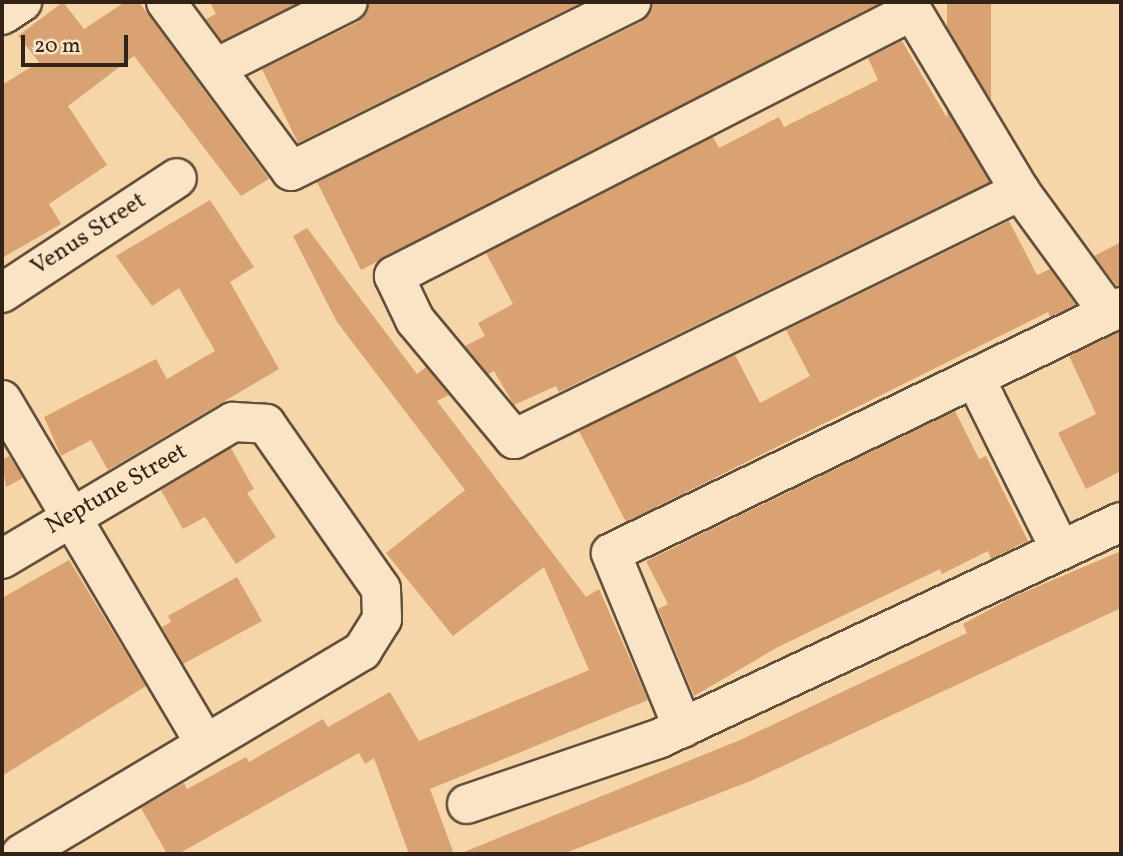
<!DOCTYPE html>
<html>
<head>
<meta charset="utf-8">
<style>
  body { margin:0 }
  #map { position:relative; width:1123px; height:856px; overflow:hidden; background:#f6d6a8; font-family:Vollkorn,serif }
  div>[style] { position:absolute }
  .building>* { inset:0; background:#d9a273; transform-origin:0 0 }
  .roads { filter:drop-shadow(2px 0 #644f3b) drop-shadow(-2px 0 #644f3b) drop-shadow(0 2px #644f3b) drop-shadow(0 -2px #644f3b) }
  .minor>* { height:38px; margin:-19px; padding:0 19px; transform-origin:19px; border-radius:19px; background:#f9e4c6 }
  span { translate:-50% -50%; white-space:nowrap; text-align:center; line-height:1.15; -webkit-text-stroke:6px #f9e4c6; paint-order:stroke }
  .street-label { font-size:24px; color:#332217 }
  .frame { position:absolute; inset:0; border:4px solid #332217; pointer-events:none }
  .scale { position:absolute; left:21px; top:35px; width:107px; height:32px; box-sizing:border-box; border:4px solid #332217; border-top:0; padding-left:9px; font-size:21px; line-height:24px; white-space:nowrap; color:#332217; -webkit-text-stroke:5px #f9e4c6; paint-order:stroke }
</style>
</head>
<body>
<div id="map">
  <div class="building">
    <i style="clip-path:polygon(63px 2px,84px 29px,125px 2px,139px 2px,269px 179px,241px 196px,134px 56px,68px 106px,107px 165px,49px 204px,61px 224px,2px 258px,2px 85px,39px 62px,18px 36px)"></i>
    <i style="clip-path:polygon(210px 2px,300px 2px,222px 41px,206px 19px,216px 14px)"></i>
    <i style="clip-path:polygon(370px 2px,582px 2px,298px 143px,262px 69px,358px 22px)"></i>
    <i style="clip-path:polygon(653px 2px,882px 2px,361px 270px,317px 182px,641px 22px)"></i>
    <i style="left:947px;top:2px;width:44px;height:222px"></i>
    <i style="clip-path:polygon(902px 41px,957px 135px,946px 141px,971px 191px,559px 392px,556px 386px,514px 405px,494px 371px,488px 374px,465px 346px,485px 336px,478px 323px,513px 304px,486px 253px,713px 137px,719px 148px,779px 117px,784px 127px,878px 80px,868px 58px)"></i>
    <i style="clip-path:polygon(210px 200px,254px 267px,230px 282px,279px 369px,108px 470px,91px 440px,61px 456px,44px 417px,156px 359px,167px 379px,215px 351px,179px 288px,152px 306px,116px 256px)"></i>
    <i style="clip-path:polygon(1009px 221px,1037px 275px,1050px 269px,1076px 305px,1050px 317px,1048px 312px,626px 522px,579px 431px,735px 355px,760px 403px,810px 376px,786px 330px)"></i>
    <i style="clip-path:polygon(307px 228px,417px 374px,426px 367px,449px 395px,437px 401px,586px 597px,599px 589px,648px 700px,430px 789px,454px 854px,409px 854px,374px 758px,365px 764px,359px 753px,178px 854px,167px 854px,141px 808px,184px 783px,187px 789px,246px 757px,249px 762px,323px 719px,328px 727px,390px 692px,419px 741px,589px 670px,544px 567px,453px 636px,386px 553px,465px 490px,337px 322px,293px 236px)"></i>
    <i style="clip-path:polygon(1121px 242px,1121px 285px,1117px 286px,1094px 256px)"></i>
    <i style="clip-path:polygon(1121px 331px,1121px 471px,1086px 489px,1058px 433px,1096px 414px,1069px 356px)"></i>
    <i style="clip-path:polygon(955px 411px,979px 459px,986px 456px,1028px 541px,991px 559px,988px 551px,942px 574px,940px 569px,778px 647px,694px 696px,658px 609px,668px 604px,646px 561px)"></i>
    <i style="clip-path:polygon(231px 448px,254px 489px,247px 493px,276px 537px,236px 564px,205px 517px,183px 529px,161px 490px)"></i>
    <i style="clip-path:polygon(9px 456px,23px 478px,6px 487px,2px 460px)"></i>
    <i style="clip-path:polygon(1121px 551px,1121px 608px,753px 780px,563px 854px,459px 854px,740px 740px,967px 633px,963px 624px,1011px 598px)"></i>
    <i style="clip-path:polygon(69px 560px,146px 686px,2px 776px,2px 598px)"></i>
    <i style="clip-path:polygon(237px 577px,262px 621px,183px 664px,162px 627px,171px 622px,168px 616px)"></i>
  </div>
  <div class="roads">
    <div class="minor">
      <i style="left:166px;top:2px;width:210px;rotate:53.5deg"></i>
      <i style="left:291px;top:171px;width:380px;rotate:-26.4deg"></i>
      <i style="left:907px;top:2px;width:220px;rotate:59.1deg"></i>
      <i style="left:1020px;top:191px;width:151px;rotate:53.9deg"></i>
      <i style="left:912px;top:11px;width:582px;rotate:152.91deg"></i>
      <i style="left:394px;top:276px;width:49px;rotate:64.5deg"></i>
      <i style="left:415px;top:320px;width:155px;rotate:50.2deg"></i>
      <i style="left:514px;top:439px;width:564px;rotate:-26.11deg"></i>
      <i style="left:2px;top:15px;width:24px;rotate:-33deg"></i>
      <i style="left:218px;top:67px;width:145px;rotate:-26.6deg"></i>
      <i style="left:2px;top:293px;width:209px;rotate:-33.3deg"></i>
      <i style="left:975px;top:378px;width:191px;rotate:63.6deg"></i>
      <i style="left:2px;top:400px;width:397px;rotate:59.4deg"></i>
      <i style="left:2px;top:559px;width:269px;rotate:-30.7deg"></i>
      <i style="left:233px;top:422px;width:33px;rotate:3deg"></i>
      <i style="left:266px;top:424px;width:201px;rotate:55.1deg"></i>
      <i style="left:381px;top:589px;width:30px;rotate:88deg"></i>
      <i style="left:382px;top:619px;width:38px;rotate:122deg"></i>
      <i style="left:362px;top:651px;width:397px;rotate:149.2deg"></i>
      <i style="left:683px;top:728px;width:189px;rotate:-112.4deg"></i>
      <i style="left:611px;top:553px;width:566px;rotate:-25.75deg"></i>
      <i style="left:467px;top:804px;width:202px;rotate:-18.8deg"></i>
      <i style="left:658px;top:739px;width:511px;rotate:-25.11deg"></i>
    </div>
  </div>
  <div class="street-label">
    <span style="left:89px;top:235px;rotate:-33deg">Venus Street</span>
    <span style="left:117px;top:490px;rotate:-30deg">Neptune Street</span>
  </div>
  <div class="frame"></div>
  <div class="scale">20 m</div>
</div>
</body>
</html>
